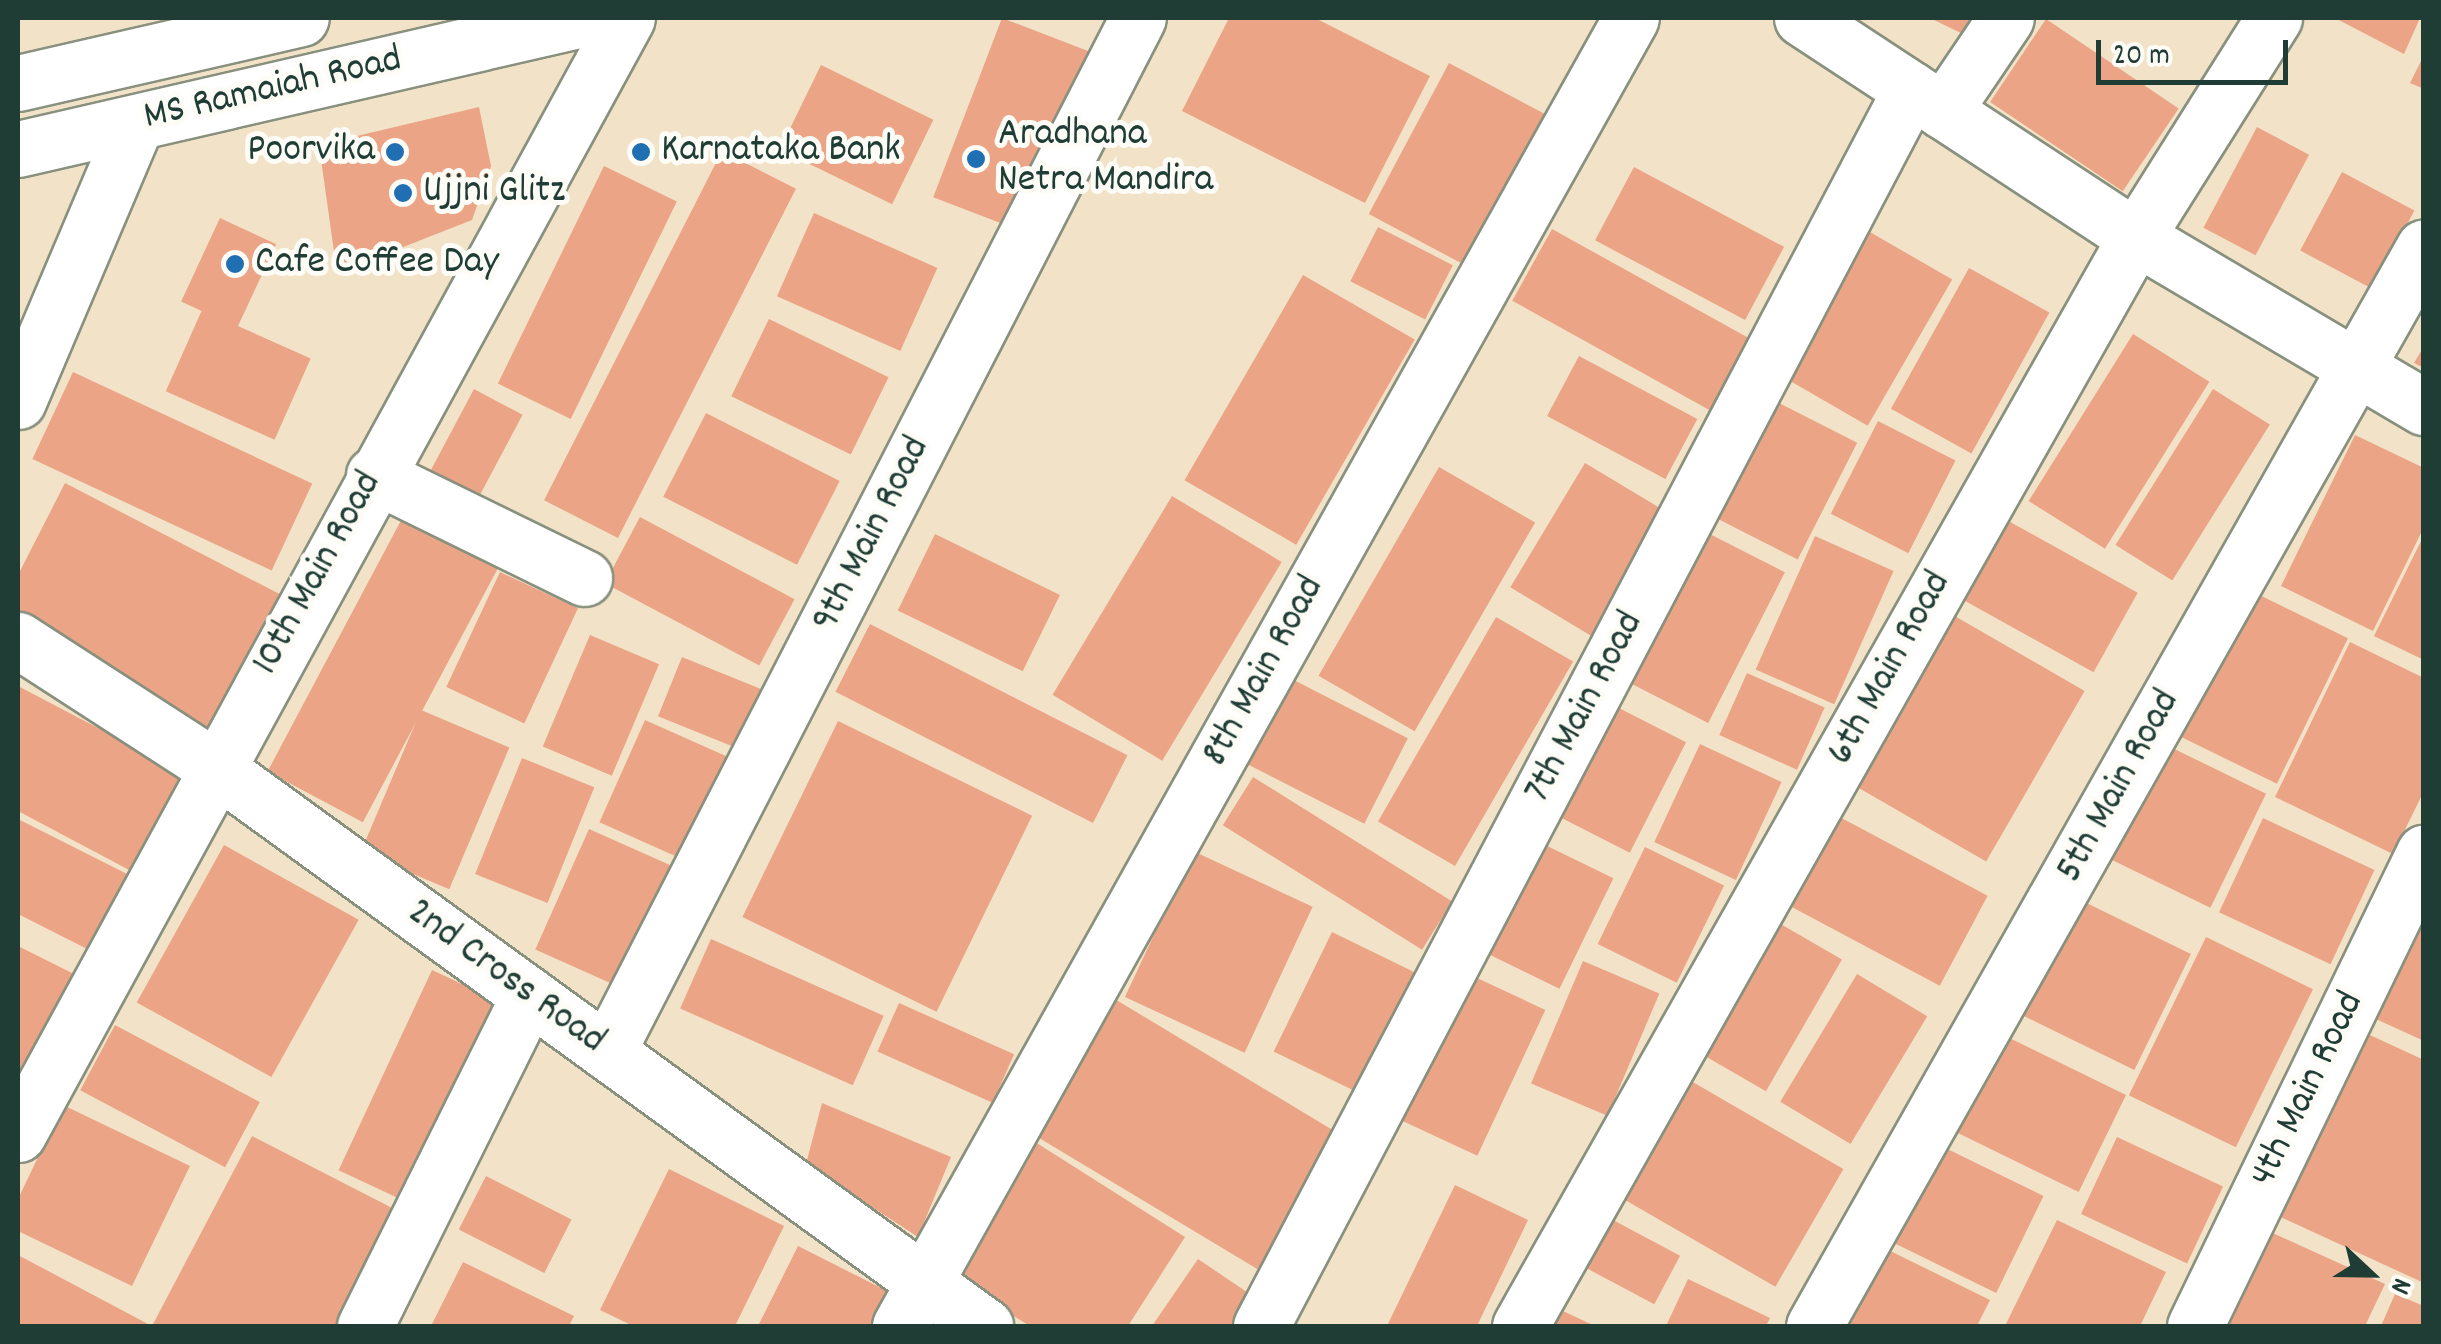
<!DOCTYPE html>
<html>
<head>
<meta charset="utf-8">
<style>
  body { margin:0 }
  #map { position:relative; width:2441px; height:1344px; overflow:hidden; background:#f2e3c8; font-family:Dekko,sans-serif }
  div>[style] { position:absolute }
  .building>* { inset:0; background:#eba486; transform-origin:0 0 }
  .roads { filter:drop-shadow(2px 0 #88907e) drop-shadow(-2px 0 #88907e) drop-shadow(0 2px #88907e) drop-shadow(0 -2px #88907e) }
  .minor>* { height:55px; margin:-27.5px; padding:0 27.5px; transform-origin:27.5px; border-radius:27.5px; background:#fff }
  .secondary>* { height:55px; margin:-27.5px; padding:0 27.5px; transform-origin:27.5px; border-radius:27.5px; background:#fff }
  .dots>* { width:28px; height:28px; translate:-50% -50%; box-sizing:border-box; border:5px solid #fdfcf7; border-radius:50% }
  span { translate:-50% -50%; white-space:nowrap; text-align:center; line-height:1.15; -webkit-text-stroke:10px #fdfcf7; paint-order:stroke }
  .street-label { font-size:40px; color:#1f3d34 }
  .poi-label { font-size:40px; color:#1f3d34 }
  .left { translate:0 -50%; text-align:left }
  .right { translate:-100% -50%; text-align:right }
  .frame { position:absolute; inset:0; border:20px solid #1f3d34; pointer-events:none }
  .north { position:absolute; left:2321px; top:1224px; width:100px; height:100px; -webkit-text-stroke:8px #fdfcf7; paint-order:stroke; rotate:112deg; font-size:28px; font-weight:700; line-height:40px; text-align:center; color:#1f3d34 }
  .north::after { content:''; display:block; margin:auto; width:35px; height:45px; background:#1f3d34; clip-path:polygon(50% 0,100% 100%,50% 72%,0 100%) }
  .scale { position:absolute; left:2096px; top:40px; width:192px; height:45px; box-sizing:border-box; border:5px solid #1f3d34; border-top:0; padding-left:12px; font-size:30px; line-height:35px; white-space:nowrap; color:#1f3d34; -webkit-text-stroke:8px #fdfcf7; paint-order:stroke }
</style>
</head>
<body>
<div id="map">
  <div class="building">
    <i style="left:1002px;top:18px;width:97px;height:192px;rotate:21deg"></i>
    <i style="clip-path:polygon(1229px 18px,1315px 18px,1430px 76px,1365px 203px,1182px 111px)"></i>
    <i style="clip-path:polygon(1930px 18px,1979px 18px,1969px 37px)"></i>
    <i style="clip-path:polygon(2335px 18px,2420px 18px,2404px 54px)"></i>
    <i style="left:2046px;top:19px;width:160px;height:100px;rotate:34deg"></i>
    <i style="clip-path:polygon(2424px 55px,2424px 89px,2410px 83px)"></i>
    <i style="left:1449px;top:63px;width:113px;height:171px;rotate:28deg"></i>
    <i style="left:821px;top:65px;width:125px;height:94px;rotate:26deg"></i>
    <i style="clip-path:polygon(479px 107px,491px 166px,472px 220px,337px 273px,319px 145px)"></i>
    <i style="left:2257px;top:127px;width:59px;height:114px;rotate:28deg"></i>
    <i style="left:722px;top:151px;width:83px;height:392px;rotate:27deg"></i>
    <i style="left:604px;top:166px;width:81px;height:242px;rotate:26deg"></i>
    <i style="left:1634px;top:167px;width:170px;height:83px;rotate:28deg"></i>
    <i style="left:2342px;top:172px;width:82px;height:89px;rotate:28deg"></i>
    <i style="left:814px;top:213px;width:135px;height:91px;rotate:24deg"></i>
    <i style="left:220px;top:218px;width:62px;height:92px;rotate:25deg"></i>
    <i style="left:1378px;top:227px;width:84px;height:61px;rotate:27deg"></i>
    <i style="left:1863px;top:228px;width:103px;height:169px;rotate:30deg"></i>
    <i style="left:1552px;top:229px;width:230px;height:82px;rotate:29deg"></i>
    <i style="left:1969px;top:268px;width:92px;height:161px;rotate:29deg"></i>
    <i style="left:1303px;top:275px;width:129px;height:237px;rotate:30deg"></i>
    <i style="left:202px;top:310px;width:119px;height:89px;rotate:24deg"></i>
    <i style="left:769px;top:319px;width:133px;height:86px;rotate:26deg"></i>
    <i style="left:2133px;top:334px;width:90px;height:197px;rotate:32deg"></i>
    <i style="clip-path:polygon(2424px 346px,2424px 368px,2414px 363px)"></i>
    <i style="left:1579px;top:356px;width:134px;height:68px;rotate:28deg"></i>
    <i style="left:73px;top:372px;width:264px;height:96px;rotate:25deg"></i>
    <i style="left:474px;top:389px;width:55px;height:98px;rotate:28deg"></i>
    <i style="left:2213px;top:389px;width:67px;height:184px;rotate:32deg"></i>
    <i style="left:1777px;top:402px;width:90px;height:131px;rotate:27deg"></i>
    <i style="left:706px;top:413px;width:150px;height:94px;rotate:27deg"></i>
    <i style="left:1878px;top:421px;width:87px;height:104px;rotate:27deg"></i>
    <i style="clip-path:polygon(2355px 435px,2424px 468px,2424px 527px,2373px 631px,2281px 586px)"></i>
    <i style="left:1585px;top:463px;width:97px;height:145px;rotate:31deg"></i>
    <i style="left:1439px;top:467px;width:111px;height:241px;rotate:30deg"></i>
    <i style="clip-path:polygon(65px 483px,291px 600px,221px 736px,18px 631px,18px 575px)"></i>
    <i style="left:1172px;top:496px;width:128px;height:232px;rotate:31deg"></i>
    <i style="left:406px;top:511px;width:108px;height:295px;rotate:28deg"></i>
    <i style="left:640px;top:517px;width:175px;height:75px;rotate:28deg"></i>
    <i style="left:2003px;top:518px;width:154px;height:91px;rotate:29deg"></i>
    <i style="left:1694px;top:526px;width:102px;height:169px;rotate:27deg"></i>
    <i style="left:935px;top:534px;width:139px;height:85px;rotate:26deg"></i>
    <i style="clip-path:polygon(2424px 535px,2424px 660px,2374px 636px)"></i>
    <i style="left:1815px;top:536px;width:86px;height:146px;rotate:24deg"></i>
    <i style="left:500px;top:572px;width:86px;height:127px;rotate:25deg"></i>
    <i style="left:2241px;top:586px;width:119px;height:162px;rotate:26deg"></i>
    <i style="left:1953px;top:615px;width:152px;height:197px;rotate:30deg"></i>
    <i style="left:1496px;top:617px;width:89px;height:236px;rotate:30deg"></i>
    <i style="left:870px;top:624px;width:289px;height:76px;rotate:27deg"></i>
    <i style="left:590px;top:635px;width:75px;height:121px;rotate:23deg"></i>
    <i style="clip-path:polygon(2350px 642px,2424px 678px,2424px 791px,2393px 854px,2275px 797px)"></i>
    <i style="left:682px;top:657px;width:100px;height:64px;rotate:22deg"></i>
    <i style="left:1276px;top:671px;width:148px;height:96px;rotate:27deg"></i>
    <i style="left:1747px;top:673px;width:85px;height:68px;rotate:24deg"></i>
    <i style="clip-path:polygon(18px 686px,182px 772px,131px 871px,18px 811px)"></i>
    <i style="left:1613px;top:705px;width:82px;height:124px;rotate:27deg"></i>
    <i style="left:421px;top:710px;width:96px;height:154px;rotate:23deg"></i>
    <i style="left:645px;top:720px;width:105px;height:112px;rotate:24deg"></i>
    <i style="left:838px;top:721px;width:216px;height:218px;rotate:26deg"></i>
    <i style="left:2160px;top:742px;width:118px;height:127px;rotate:26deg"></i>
    <i style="left:1700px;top:744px;width:90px;height:108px;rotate:25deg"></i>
    <i style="left:522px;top:758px;width:78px;height:125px;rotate:22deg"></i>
    <i style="left:1253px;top:777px;width:235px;height:57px;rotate:32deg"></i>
    <i style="left:1834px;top:814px;width:174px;height:102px;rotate:28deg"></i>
    <i style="left:2263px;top:818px;width:123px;height:104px;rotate:25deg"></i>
    <i style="clip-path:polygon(18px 819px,139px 880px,101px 956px,18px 914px)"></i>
    <i style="left:589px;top:829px;width:101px;height:132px;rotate:24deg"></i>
    <i style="left:1537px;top:841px;width:85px;height:123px;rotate:26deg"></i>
    <i style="left:224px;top:845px;width:154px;height:180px;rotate:29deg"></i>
    <i style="left:1645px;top:847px;width:88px;height:108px;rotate:26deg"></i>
    <i style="left:1193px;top:851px;width:132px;height:161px;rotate:25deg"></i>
    <i style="clip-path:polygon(2424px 855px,2424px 1041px,2354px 1009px)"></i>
    <i style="left:2066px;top:893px;width:139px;height:129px;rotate:26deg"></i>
    <i style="left:1777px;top:922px;width:75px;height:152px;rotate:30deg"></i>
    <i style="left:1332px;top:932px;width:97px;height:133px;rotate:26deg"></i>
    <i style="left:2206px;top:937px;width:119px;height:176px;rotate:26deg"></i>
    <i style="left:711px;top:939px;width:189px;height:76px;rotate:24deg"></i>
    <i style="clip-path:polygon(18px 946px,80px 977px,18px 1106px)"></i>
    <i style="left:1583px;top:961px;width:83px;height:133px;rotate:23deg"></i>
    <i style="left:432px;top:970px;width:79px;height:221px;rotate:25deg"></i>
    <i style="left:1462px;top:971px;width:92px;height:161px;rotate:25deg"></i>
    <i style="left:1857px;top:974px;width:82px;height:149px;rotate:31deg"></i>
    <i style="left:1108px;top:995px;width:277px;height:158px;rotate:31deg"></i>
    <i style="left:899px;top:1003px;width:126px;height:53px;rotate:24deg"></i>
    <i style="clip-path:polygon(2346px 1024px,2424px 1060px,2424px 1283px,2261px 1208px)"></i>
    <i style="left:115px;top:1025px;width:164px;height:74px;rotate:28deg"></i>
    <i style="left:1993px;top:1030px;width:148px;height:108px;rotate:26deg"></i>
    <i style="left:1691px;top:1081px;width:176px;height:136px;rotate:30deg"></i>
    <i style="clip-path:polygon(822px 1103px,951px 1157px,918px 1237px,806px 1164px)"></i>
    <i style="clip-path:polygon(63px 1105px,190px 1166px,132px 1286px,18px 1231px,18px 1199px)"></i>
    <i style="clip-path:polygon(252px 1136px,398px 1211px,339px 1326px,152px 1326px)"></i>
    <i style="left:2117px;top:1137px;width:117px;height:85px;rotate:25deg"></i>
    <i style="clip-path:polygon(1032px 1140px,1185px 1237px,1128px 1326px,1030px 1326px,947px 1275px)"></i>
    <i style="left:1933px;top:1142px;width:123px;height:108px;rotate:26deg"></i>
    <i style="clip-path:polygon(669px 1169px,784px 1226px,735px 1326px,633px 1326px,600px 1310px)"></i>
    <i style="left:486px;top:1176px;width:96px;height:60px;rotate:27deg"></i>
    <i style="clip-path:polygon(1455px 1185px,1528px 1220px,1477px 1326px,1387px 1326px)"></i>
    <i style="left:1613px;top:1220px;width:76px;height:55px;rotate:28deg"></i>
    <i style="clip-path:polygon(2057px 1220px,2166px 1272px,2140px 1326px,2005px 1326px)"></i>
    <i style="clip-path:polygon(2255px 1225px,2385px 1284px,2365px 1326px,2209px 1326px)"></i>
    <i style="clip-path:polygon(1874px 1243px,1990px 1300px,1977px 1326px,1833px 1326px)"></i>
    <i style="clip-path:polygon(798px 1246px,891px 1293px,874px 1326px,758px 1326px)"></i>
    <i style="clip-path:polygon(18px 1255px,148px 1324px,147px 1326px,18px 1326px)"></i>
    <i style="clip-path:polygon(1198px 1259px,1269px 1307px,1255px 1326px,1152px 1326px)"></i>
    <i style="clip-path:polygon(463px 1262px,574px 1316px,569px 1326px,431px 1326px)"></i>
    <i style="clip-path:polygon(1688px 1279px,1770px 1318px,1766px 1326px,1666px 1326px)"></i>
    <i style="clip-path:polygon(2395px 1294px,2424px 1306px,2424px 1326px,2381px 1326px)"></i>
    <i style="clip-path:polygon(1548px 1304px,1595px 1326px,1537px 1326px)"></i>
  </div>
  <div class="roads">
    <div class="minor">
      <i style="left:1802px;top:18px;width:399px;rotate:33.3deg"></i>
      <i style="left:2136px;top:237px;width:334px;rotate:30.6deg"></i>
      <i style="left:1943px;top:111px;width:112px;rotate:-55.9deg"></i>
      <i style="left:18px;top:401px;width:302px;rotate:-67deg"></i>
      <i style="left:374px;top:475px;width:234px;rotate:26.1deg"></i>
      <i style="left:18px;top:640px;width:232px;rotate:32.9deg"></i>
      <i style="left:213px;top:766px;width:954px;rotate:35.96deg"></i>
      <i style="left:607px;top:1052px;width:1162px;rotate:-62.82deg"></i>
      <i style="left:18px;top:1134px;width:1271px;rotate:-61.38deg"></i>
      <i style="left:365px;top:1326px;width:369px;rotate:-63.6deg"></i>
      <i style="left:900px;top:1326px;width:1498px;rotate:-60.8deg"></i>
      <i style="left:1261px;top:1326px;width:1397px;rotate:-62.28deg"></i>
      <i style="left:1520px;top:1326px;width:1251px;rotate:-60.51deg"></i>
      <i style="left:2136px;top:237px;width:259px;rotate:-57.8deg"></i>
      <i style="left:1814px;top:1326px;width:1239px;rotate:-60.52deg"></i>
      <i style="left:2195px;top:1326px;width:526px;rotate:-64.17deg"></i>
    </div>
    <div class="secondary">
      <i style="left:18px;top:83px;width:290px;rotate:-12.9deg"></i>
      <i style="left:18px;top:149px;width:584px;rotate:-12.97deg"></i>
    </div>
  </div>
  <div class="dots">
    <i style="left:395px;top:152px;background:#1f6fb2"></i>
    <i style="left:641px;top:152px;background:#1f6fb2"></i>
    <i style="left:976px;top:159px;background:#1f6fb2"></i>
    <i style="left:403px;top:193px;background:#1f6fb2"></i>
    <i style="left:235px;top:264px;background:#1f6fb2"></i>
  </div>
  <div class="street-label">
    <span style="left:273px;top:90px;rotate:-13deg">MS Ramaiah Road</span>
    <span style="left:873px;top:535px;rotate:-63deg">9th Main Road</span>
    <span style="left:319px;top:574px;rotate:-61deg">10th Main Road</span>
    <span style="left:1891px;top:669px;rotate:-61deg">6th Main Road</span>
    <span style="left:1265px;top:672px;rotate:-61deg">8th Main Road</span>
    <span style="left:1586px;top:708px;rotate:-62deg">7th Main Road</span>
    <span style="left:2120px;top:787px;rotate:-61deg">5th Main Road</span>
    <span style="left:505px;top:978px;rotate:36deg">2nd Cross Road</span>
    <span style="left:2309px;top:1090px;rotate:-64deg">4th Main Road</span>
  </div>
  <div class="poi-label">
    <span class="left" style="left:998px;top:159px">Aradhana<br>Netra Mandira</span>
    <span class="right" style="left:375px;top:152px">Poorvika</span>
    <span class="left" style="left:661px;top:152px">Karnataka Bank</span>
    <span class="left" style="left:423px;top:193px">Ujjni Glitz</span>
    <span class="left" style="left:255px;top:264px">Cafe Coffee Day</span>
  </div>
  <div class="frame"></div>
  <div class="north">N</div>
  <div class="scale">20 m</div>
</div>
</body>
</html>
